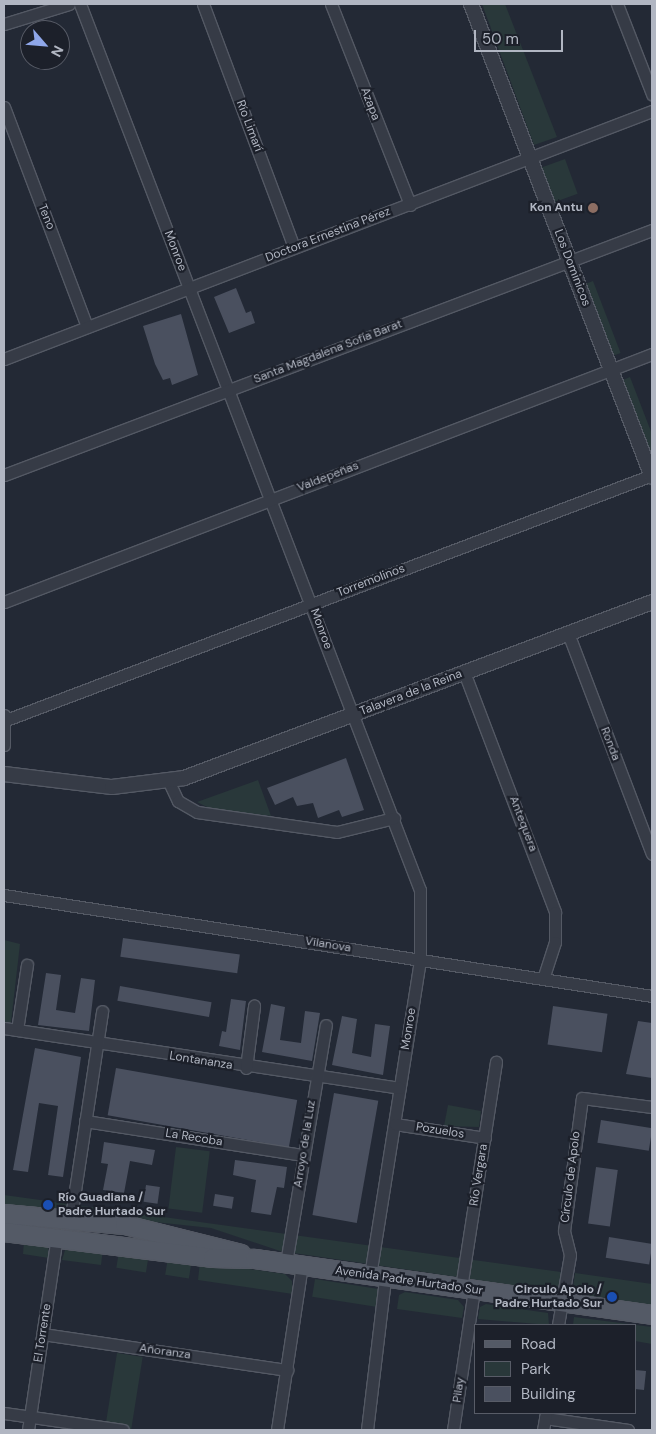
<!DOCTYPE html>
<html>
<head>
<meta charset="utf-8">
<style>
  body { margin:0 }
  #map { position:relative; width:656px; height:1434px; overflow:hidden; background:#232935; font-family:"DM Sans",sans-serif }
  div>[style] { position:absolute }
  .green>* { inset:0; background:#29383a; transform-origin:0 0 }
  .building>* { inset:0; background:#4a505f; transform-origin:0 0 }
  .roads { filter:drop-shadow(1px 0 #545964) drop-shadow(-1px 0 #545964) drop-shadow(0 1px #545964) drop-shadow(0 -1px #545964) }
  .minor>* { height:11px; margin:-5.5px; padding:0 5.5px; transform-origin:5.5px; border-radius:5.5px; background:#363b46 }
  .tertiary>* { height:14px; margin:-7px; padding:0 7px; transform-origin:7px; border-radius:7px; background:#363b46 }
  .primary>* { height:18px; margin:-9px; padding:0 9px; transform-origin:9px; border-radius:9px; background:#545a66 }
  .dots>* { width:14px; height:14px; translate:-50% -50%; box-sizing:border-box; border:2px solid #1c202a; border-radius:50% }
  span { translate:-50% -50%; white-space:nowrap; text-align:center; line-height:1.15; -webkit-text-stroke:4.5px #1c202a; paint-order:stroke }
  .street-label { font-size:12px; color:#b1b6c2 }
  .poi-label { font-size:12px; color:#b1b6c2; font-weight:700 }
  .right { translate:-100% -50%; text-align:right }
  .left { translate:0 -50%; text-align:left }
  .frame { position:absolute; inset:0; border:5px solid #b1b6c2; pointer-events:none }
  .legend { position:absolute; left:474px; top:1324px; width:162px; height:90px; box-sizing:border-box; background:#1c202a; border:1px solid #585c67; margin:0; padding:6px 9px; list-style:none; font-size:15px; color:#b1b6c2 }
  .legend li { display:flex; align-items:center; gap:10px; height:25px }
  .legend b { width:25px; border:1px solid #585c67 }
  .north { position:absolute; left:20px; top:20px; width:50px; height:50px; box-sizing:border-box; background:#1c202a; border:1px solid #585c67; border-radius:50%; rotate:117deg; font-size:14px; font-weight:700; line-height:20px; text-align:center; color:#b1b6c2 }
  .north::after { content:''; display:block; margin:auto; width:18px; height:22px; background:#8fa7ea; clip-path:polygon(50% 0,100% 100%,50% 72%,0 100%) }
  .scale { position:absolute; left:474px; top:30px; width:89px; height:22px; box-sizing:border-box; border:2px solid #b1b6c2; border-top:0; padding-left:6px; font-size:15px; line-height:18px; white-space:nowrap; color:#b1b6c2; -webkit-text-stroke:4px #1c202a; paint-order:stroke }
</style>
</head>
<body>
<div id="map">
  <div class="green">
    <i style="clip-path:polygon(482px 4px,505px 4px,557px 137px,534px 145px)"></i>
    <i style="left:565px;top:159px;width:37px;height:25px;rotate:70deg"></i>
    <i style="left:593px;top:281px;width:77px;height:9px;rotate:69deg"></i>
    <i style="clip-path:polygon(630px 377px,652px 434px,652px 456px,623px 380px)"></i>
    <i style="clip-path:polygon(258px 780px,271px 816px,211px 809px,197px 802px)"></i>
    <i style="clip-path:polygon(4px 940px,20px 944px,11px 1022px,4px 1022px)"></i>
    <i style="clip-path:polygon(448px 1105px,481px 1111px,479px 1127px,444px 1126px)"></i>
    <i style="left:176px;top:1147px;width:34px;height:62px;rotate:7deg"></i>
    <i style="clip-path:polygon(4px 1195px,561px 1272px,559px 1286px,553px 1291px,280px 1251px,211px 1228px,4px 1206px)"></i>
    <i style="clip-path:polygon(24px 1241px,48px 1245px,49px 1258px,23px 1254px)"></i>
    <i style="clip-path:polygon(66px 1247px,103px 1249px,101px 1265px,62px 1260px)"></i>
    <i style="left:119px;top:1251px;width:30px;height:17px;rotate:9deg"></i>
    <i style="left:168px;top:1257px;width:24px;height:18px;rotate:9deg"></i>
    <i style="clip-path:polygon(200px 1262px,285px 1274px,292px 1281px,293px 1294px,198px 1280px)"></i>
    <i style="clip-path:polygon(575px 1273px,652px 1284px,652px 1305px,616px 1300px,617px 1294px,609px 1293px,608px 1298px,579px 1295px,573px 1288px)"></i>
    <i style="left:315px;top:1279px;width:66px;height:18px;rotate:9deg"></i>
    <i style="clip-path:polygon(405px 1292px,458px 1300px,464px 1307px,462px 1318px,397px 1309px,399px 1295px)"></i>
    <i style="clip-path:polygon(486px 1304px,548px 1313px,549px 1325px,478px 1319px,480px 1307px)"></i>
    <i style="clip-path:polygon(574px 1317px,652px 1327px,652px 1344px,635px 1341px,635px 1325px,573px 1325px)"></i>
    <i style="left:117px;top:1353px;width:26px;height:78px;rotate:9deg"></i>
  </div>
  <div class="building">
    <i style="clip-path:polygon(236px 288px,246px 313px,251px 311px,255px 323px,229px 333px,214px 297px)"></i>
    <i style="clip-path:polygon(181px 314px,198px 375px,172px 385px,170px 378px,163px 380px,155px 364px,143px 326px)"></i>
    <i style="clip-path:polygon(346px 758px,364px 810px,342px 817px,339px 810px,318px 818px,313px 803px,297px 806px,293px 797px,275px 805px,267px 788px)"></i>
    <i style="left:123px;top:938px;width:118px;height:19px;rotate:8deg"></i>
    <i style="clip-path:polygon(46px 973px,61px 975px,56px 1010px,75px 1013px,81px 978px,95px 980px,89px 1031px,38px 1025px)"></i>
    <i style="left:120px;top:986px;width:93px;height:15px;rotate:10deg"></i>
    <i style="clip-path:polygon(231px 999px,246px 1001px,240px 1050px,219px 1046px,222px 1031px,226px 1032px)"></i>
    <i style="clip-path:polygon(271px 1004px,285px 1007px,280px 1040px,301px 1043px,305px 1011px,320px 1013px,312px 1061px,262px 1052px)"></i>
    <i style="left:553px;top:1006px;width:55px;height:39px;rotate:8deg"></i>
    <i style="clip-path:polygon(342px 1016px,357px 1019px,352px 1053px,371px 1057px,375px 1024px,390px 1026px,383px 1075px,332px 1065px)"></i>
    <i style="clip-path:polygon(638px 1021px,652px 1023px,652px 1078px,626px 1074px)"></i>
    <i style="clip-path:polygon(35px 1048px,81px 1057px,63px 1177px,48px 1175px,58px 1106px,39px 1103px,28px 1172px,13px 1170px)"></i>
    <i style="left:116px;top:1068px;width:184px;height:48px;rotate:10deg"></i>
    <i style="left:334px;top:1093px;width:45px;height:124px;rotate:10deg"></i>
    <i style="left:601px;top:1120px;width:52px;height:23px;rotate:9deg"></i>
    <i style="clip-path:polygon(104px 1142px,155px 1150px,152px 1165px,130px 1161px,124px 1193px,103px 1190px,108px 1164px,101px 1163px)"></i>
    <i style="clip-path:polygon(235px 1160px,287px 1167px,284px 1188px,277px 1187px,271px 1215px,251px 1212px,256px 1180px,233px 1175px)"></i>
    <i style="left:596px;top:1167px;width:22px;height:57px;rotate:8deg"></i>
    <i style="left:146px;top:1185px;width:14px;height:17px;rotate:8deg"></i>
    <i style="left:215px;top:1194px;width:19px;height:12px;rotate:9deg"></i>
    <i style="left:609px;top:1237px;width:44px;height:21px;rotate:9deg"></i>
    <i style="clip-path:polygon(635px 1370px,646px 1371px,644px 1390px,635px 1389px)"></i>
  </div>
  <div class="roads">
    <div class="minor">
      <i style="left:80px;top:4px;width:949px;rotate:69.01deg"></i>
      <i style="left:420px;top:890px;width:70px;rotate:90deg"></i>
      <i style="left:420px;top:960px;width:319px;rotate:99deg"></i>
      <i style="left:203px;top:4px;width:259px;rotate:69.5deg"></i>
      <i style="left:331px;top:4px;width:216px;rotate:68.5deg"></i>
      <i style="left:617px;top:4px;width:97px;rotate:68.7deg"></i>
      <i style="left:4px;top:24px;width:68px;rotate:-17.1deg"></i>
      <i style="left:4px;top:107px;width:235px;rotate:69.3deg"></i>
      <i style="left:4px;top:359px;width:694px;rotate:-20.94deg"></i>
      <i style="left:4px;top:475px;width:693px;rotate:-20.71deg"></i>
      <i style="left:4px;top:602px;width:694px;rotate:-20.94deg"></i>
      <i style="left:568px;top:633px;width:236px;rotate:69.2deg"></i>
      <i style="left:464px;top:672px;width:257px;rotate:69.2deg"></i>
      <i style="left:555px;top:912px;width:30px;rotate:90deg"></i>
      <i style="left:555px;top:942px;width:39px;rotate:108deg"></i>
      <i style="left:6px;top:720px;width:691px;rotate:-20.77deg"></i>
      <i style="left:4px;top:745px;width:30px;rotate:-90deg"></i>
      <i style="left:169px;top:782px;width:21px;rotate:65deg"></i>
      <i style="left:178px;top:801px;width:22px;rotate:30deg"></i>
      <i style="left:197px;top:812px;width:141px;rotate:8.1deg"></i>
      <i style="left:337px;top:832px;width:59px;rotate:-13.8deg"></i>
      <i style="left:4px;top:895px;width:656px;rotate:8.86deg"></i>
      <i style="left:4px;top:1028px;width:400px;rotate:8.6deg"></i>
      <i style="left:17px;top:1030px;width:66px;rotate:-81.3deg"></i>
      <i style="left:246px;top:1068px;width:63px;rotate:-82.6deg"></i>
      <i style="left:85px;top:1121px;width:221px;rotate:8.9deg"></i>
      <i style="left:395px;top:1124px;width:91px;rotate:8.8deg"></i>
      <i style="left:71px;top:1217px;width:208px;rotate:-81.4deg"></i>
      <i style="left:286px;top:1263px;width:241px;rotate:-80.5deg"></i>
      <i style="left:461px;top:1288px;width:229px;rotate:-81.2deg"></i>
      <i style="left:558px;top:1325px;width:71px;rotate:-80.3deg"></i>
      <i style="left:570px;top:1255px;width:25px;rotate:-104deg"></i>
      <i style="left:564px;top:1231px;width:134px;rotate:-82.3deg"></i>
      <i style="left:582px;top:1098px;width:71px;rotate:7.3deg"></i>
      <i style="left:43px;top:1334px;width:247px;rotate:8.4deg"></i>
      <i style="left:4px;top:1413px;width:120px;rotate:8.1deg"></i>
      <i style="left:545px;top:1418px;width:84px;rotate:8.2deg"></i>
      <i style="left:28px;top:1430px;width:197px;rotate:-81.5deg"></i>
      <i style="left:277px;top:1430px;width:167px;rotate:-81.4deg"></i>
      <i style="left:367px;top:1430px;width:153px;rotate:-83.2deg"></i>
      <i style="left:453px;top:1430px;width:142px;rotate:-81.5deg"></i>
      <i style="left:543px;top:1430px;width:17px;rotate:-80deg"></i>
    </div>
    <div class="tertiary">
      <i style="left:471px;top:4px;width:506px;rotate:69.06deg"></i>
      <i style="left:4px;top:774px;width:109px;rotate:6.9deg"></i>
      <i style="left:112px;top:787px;width:73px;rotate:-7.1deg"></i>
      <i style="left:184px;top:778px;width:500px;rotate:-20.6deg"></i>
    </div>
    <div class="primary">
      <i style="left:4px;top:1214px;width:121px;rotate:5.2deg"></i>
      <i style="left:125px;top:1225px;width:120px;rotate:14deg"></i>
      <i style="left:4px;top:1232px;width:211px;rotate:7.1deg"></i>
      <i style="left:213px;top:1258px;width:42px;rotate:1.4deg"></i>
      <i style="left:255px;top:1259px;width:401px;rotate:8deg"></i>
    </div>
  </div>
  <div class="dots">
    <i style="left:593px;top:208px;background:#8d6e63"></i>
    <i style="left:48px;top:1205px;background:#1a4fb4"></i>
    <i style="left:612px;top:1297px;background:#1a4fb4"></i>
  </div>
  <div class="street-label">
    <span style="left:370px;top:104px;rotate:69deg">Azapa</span>
    <span style="left:249px;top:126px;rotate:69deg">Río Limarí</span>
    <span style="left:46px;top:217px;rotate:68deg">Teno</span>
    <span style="left:328px;top:235px;rotate:-21deg">Doctora Ernestina Pérez</span>
    <span style="left:175px;top:251px;rotate:69deg">Monroe</span>
    <span style="left:572px;top:268px;rotate:69deg">Los Dominicos</span>
    <span style="left:328px;top:352px;rotate:-21deg">Santa Magdalena Sofía Barat</span>
    <span style="left:328px;top:477px;rotate:-21deg">Valdepeñas</span>
    <span style="left:371px;top:581px;rotate:-21deg">Torremolinos</span>
    <span style="left:321px;top:629px;rotate:70deg">Monroe</span>
    <span style="left:411px;top:693px;rotate:-21deg">Talavera de la Reina</span>
    <span style="left:610px;top:744px;rotate:69deg">Ronda</span>
    <span style="left:523px;top:824px;rotate:69deg">Antequera</span>
    <span style="left:328px;top:945px;rotate:9deg">Vilanova</span>
    <span style="left:409px;top:1029px;rotate:-81deg">Monroe</span>
    <span style="left:201px;top:1061px;rotate:9deg">Lontananza</span>
    <span style="left:440px;top:1131px;rotate:9deg">Pozuelos</span>
    <span style="left:194px;top:1138px;rotate:9deg">La Recoba</span>
    <span style="left:305px;top:1144px;rotate:-81deg">Arroyo de la Luz</span>
    <span style="left:479px;top:1175px;rotate:-81deg">Río Vergara</span>
    <span style="left:571px;top:1177px;rotate:-83deg">Círculo de Apolo</span>
    <span style="left:409px;top:1281px;rotate:8deg">Avenida Padre Hurtado Sur</span>
    <span style="left:43px;top:1333px;rotate:-81deg">El Torrente</span>
    <span style="left:165px;top:1352px;rotate:8deg">Añoranza</span>
    <span style="left:459px;top:1390px;rotate:-82deg">Pilay</span>
  </div>
  <div class="poi-label">
    <span class="right" style="left:583px;top:208px">Kon Antu</span>
    <span class="left" style="left:58px;top:1205px">Río Guadiana /<br>Padre Hurtado Sur</span>
    <span class="right" style="left:602px;top:1297px">Circulo Apolo /<br>Padre Hurtado Sur</span>
  </div>
  <div class="frame"></div>
  <ul class="legend">
  <li><b style="height:6px;background:#545a66"></b>Road</li>
  <li><b style="height:14px;background:#29383a"></b>Park</li>
  <li><b style="height:14px;background:#4a505f"></b>Building</li>
  </ul>
  <div class="north">N</div>
  <div class="scale">50 m</div>
</div>
</body>
</html>
